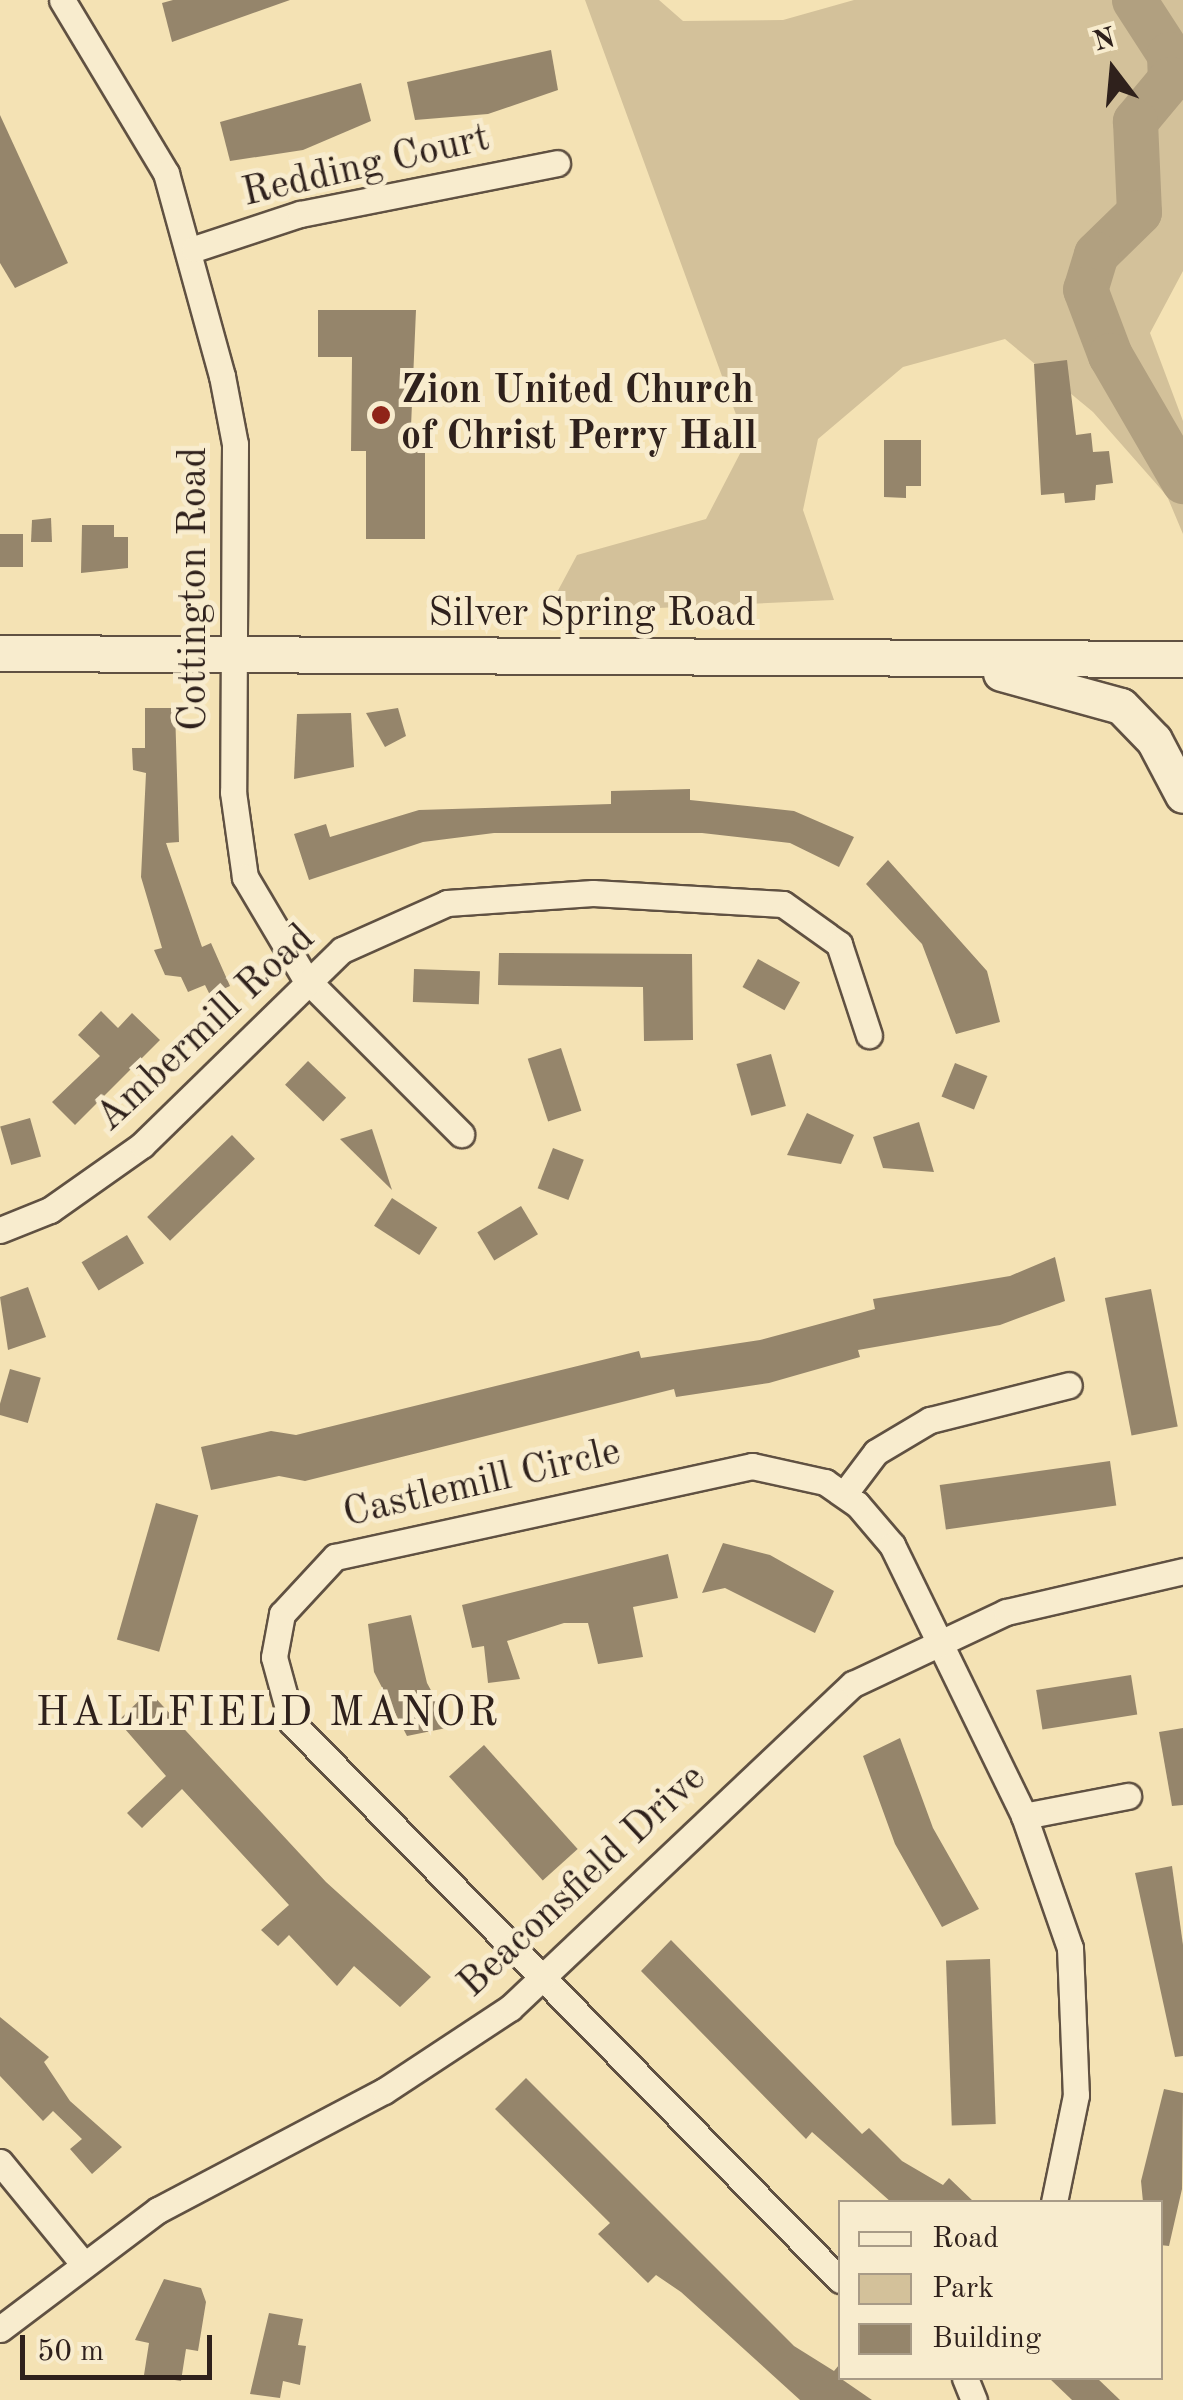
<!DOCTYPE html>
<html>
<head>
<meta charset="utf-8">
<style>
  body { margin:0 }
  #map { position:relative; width:1183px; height:2400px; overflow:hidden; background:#f4e2b4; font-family:"Old Standard TT",serif }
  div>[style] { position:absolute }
  .green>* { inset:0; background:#d3c19a }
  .river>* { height:45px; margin:-22.5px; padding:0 22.5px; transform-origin:22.5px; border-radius:22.5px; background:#b1a080 }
  .building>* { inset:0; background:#95856b; transform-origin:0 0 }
  .roads { filter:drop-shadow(2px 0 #605142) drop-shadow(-2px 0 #605142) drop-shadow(0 2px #605142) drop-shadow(0 -2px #605142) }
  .minor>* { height:25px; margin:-12.5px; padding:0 12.5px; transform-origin:12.5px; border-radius:12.5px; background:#f8ecce }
  .secondary>* { height:35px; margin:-17.5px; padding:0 17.5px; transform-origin:17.5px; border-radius:17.5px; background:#f8ecce }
  .dots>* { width:28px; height:28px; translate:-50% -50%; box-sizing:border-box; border:5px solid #f8ecce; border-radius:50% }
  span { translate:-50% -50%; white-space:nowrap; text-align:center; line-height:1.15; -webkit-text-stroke:10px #f8ecce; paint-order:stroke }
  .street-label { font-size:40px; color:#2f211c }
  .poi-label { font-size:40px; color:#2f211c; font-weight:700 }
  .left { translate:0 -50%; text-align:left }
  .neighbourhood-label { font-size:42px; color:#2f211c; letter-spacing:2.5px }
  .legend { position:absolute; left:838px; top:2200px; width:325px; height:180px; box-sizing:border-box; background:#f8ecce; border:2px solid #a89b87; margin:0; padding:12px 18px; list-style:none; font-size:30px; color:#2f211c }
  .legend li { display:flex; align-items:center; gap:20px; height:50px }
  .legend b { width:50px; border:2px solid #a89b87 }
  .north { position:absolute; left:1063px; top:20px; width:100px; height:100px; -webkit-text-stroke:8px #f8ecce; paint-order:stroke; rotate:344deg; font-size:28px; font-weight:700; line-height:40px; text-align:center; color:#2f211c }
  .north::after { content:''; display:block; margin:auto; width:35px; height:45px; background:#2f211c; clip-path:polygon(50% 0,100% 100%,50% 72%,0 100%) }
  .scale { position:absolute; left:20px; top:2335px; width:192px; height:45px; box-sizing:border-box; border:5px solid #2f211c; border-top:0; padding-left:12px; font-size:30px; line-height:35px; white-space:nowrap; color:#2f211c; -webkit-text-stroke:8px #f8ecce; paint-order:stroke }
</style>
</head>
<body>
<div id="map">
  <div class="green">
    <i style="clip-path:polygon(585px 0,659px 0,683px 21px,783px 20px,854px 0,1183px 0,1183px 271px,1150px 333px,1183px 421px,1183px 534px,1167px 496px,1093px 412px,1005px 339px,903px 367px,818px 439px,803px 510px,834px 600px,546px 613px,577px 555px,706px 519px,746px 442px)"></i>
  </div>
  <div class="river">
    <i style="left:1134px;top:0;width:64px;rotate:57.1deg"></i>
    <i style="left:1169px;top:54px;width:25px;rotate:88deg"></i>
    <i style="left:1170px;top:79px;width:55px;rotate:129.8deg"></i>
    <i style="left:1135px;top:121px;width:91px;rotate:87.5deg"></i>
    <i style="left:1139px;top:212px;width:60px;rotate:135.7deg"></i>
    <i style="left:1096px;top:254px;width:37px;rotate:107deg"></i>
    <i style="left:1085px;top:289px;width:71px;rotate:69.3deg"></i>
    <i style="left:1110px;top:355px;width:146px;rotate:59.9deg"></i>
  </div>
  <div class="building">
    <i style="clip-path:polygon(290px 0,172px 42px,162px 3px,173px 0)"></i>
    <i style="clip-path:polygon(551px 50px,558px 90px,488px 114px,415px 120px,407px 82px)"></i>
    <i style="clip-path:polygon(361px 83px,371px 121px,303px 150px,230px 161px,220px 122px)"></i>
    <i style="clip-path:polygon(0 115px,68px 263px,15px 288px,0 263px)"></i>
    <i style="clip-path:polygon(318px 310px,416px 310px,410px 450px,425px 450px,425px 539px,366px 539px,366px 451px,351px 451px,352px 357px,318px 357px)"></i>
    <i style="clip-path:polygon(1067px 360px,1076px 435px,1091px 433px,1093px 452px,1109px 451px,1113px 483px,1096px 485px,1095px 500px,1065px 503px,1064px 493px,1041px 495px,1034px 364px)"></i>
    <i style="clip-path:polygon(884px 440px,921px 440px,921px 486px,906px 486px,906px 498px,884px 497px)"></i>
    <i style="clip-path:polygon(51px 518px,52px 542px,31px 542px,32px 520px)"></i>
    <i style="clip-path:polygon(82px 525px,114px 525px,114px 537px,128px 537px,128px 568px,81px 573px)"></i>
    <i style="left:0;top:534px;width:23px;height:33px"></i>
    <i style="clip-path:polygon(145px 708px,175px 708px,179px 842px,166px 843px,202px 947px,211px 943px,230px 986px,210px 995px,205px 985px,188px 992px,181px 977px,165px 975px,154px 950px,162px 948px,141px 877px,146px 773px,133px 770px,132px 748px,145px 748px)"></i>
    <i style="clip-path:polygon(398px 708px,406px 736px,385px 747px,366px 713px)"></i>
    <i style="clip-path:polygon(351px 713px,354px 767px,294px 779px,297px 714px)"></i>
    <i style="clip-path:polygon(690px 789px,690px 800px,794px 811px,854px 837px,839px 867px,790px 843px,702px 833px,494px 833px,423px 842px,309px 880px,294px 834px,326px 824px,330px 837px,419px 810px,611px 804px,611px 791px)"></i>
    <i style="clip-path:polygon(888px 860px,987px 971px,1000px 1022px,956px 1034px,922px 944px,866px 884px)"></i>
    <i style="clip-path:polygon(499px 953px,692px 954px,693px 1040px,644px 1041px,643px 987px,498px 985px)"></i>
    <i style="left:758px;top:959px;width:48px;height:32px;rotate:29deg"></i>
    <i style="left:414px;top:969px;width:66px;height:33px;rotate:2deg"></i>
    <i style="clip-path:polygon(101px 1011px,118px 1028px,132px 1013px,160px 1040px,75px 1125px,52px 1102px,100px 1056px,78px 1035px)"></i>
    <i style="left:561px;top:1048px;width:66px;height:35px;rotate:72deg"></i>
    <i style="left:771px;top:1054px;width:54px;height:36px;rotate:74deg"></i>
    <i style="left:308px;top:1061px;width:53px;height:33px;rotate:44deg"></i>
    <i style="left:955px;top:1063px;width:35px;height:36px;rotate:22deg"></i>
    <i style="clip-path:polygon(807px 1113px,854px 1135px,841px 1164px,787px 1155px)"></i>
    <i style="left:30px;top:1118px;width:40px;height:31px;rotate:74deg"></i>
    <i style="clip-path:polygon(919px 1122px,934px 1172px,883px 1168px,873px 1137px)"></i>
    <i style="clip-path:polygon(372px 1129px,392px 1190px,340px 1139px)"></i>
    <i style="left:232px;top:1135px;width:33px;height:118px;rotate:46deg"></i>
    <i style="left:553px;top:1148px;width:33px;height:43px;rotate:21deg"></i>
    <i style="left:392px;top:1198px;width:54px;height:33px;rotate:33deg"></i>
    <i style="left:521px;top:1206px;width:33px;height:51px;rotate:59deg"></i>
    <i style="left:127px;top:1235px;width:33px;height:53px;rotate:59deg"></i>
    <i style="clip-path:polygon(1055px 1257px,1065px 1301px,1000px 1325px,858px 1350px,860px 1357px,769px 1383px,676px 1397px,674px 1389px,305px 1481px,279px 1476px,211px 1490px,201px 1447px,271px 1431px,296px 1435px,639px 1351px,641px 1358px,760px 1340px,875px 1309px,873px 1299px,1010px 1276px)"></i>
    <i style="clip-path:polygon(28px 1287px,46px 1337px,8px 1350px,0 1297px)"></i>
    <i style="left:1151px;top:1289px;width:140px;height:47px;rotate:79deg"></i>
    <i style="left:10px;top:1369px;width:32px;height:47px;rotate:16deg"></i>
    <i style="left:1110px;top:1461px;width:45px;height:172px;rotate:82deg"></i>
    <i style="left:156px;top:1503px;width:44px;height:142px;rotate:16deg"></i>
    <i style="clip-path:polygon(723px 1543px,770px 1555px,834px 1591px,815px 1633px,725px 1588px,702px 1593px)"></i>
    <i style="clip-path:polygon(668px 1554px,678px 1598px,633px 1607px,643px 1657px,598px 1664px,588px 1623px,564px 1623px,507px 1641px,520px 1679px,488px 1683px,484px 1646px,472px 1648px,462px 1605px)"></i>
    <i style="clip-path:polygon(411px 1615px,427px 1683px,451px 1727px,407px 1736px,374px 1672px,368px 1624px)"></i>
    <i style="left:1131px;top:1675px;width:40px;height:96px;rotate:81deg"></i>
    <i style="clip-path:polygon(149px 1691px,326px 1882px,431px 1977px,400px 2007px,354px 1966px,337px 1986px,289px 1935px,278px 1946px,261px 1930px,289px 1905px,182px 1789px,142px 1828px,127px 1813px,166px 1776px,118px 1721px)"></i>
    <i style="clip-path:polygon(1183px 1728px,1183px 1805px,1172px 1806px,1159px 1732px)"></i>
    <i style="clip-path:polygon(900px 1738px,933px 1828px,979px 1909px,942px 1927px,895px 1844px,863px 1756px)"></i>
    <i style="left:484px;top:1745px;width:140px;height:47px;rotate:48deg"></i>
    <i style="clip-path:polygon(1172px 1866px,1183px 1945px,1183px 2056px,1175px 2057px,1135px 1873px)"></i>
    <i style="clip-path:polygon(671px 1940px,862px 2134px,869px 2128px,902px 2161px,943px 2185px,949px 2178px,974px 2202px,891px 2202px,812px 2132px,806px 2139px,641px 1971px)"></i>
    <i style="left:990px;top:1959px;width:165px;height:44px;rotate:88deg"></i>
    <i style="clip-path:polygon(0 2017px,49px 2057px,44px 2062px,70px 2101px,122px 2147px,92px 2174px,70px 2149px,82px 2139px,53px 2111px,43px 2121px,0 2076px)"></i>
    <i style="clip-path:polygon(526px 2078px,794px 2346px,834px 2371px,839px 2365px,840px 2378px,872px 2400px,800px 2400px,681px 2292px,656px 2275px,648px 2283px,598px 2234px,610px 2223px,495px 2109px)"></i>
    <i style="clip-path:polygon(1164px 2089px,1183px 2093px,1182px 2189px,1169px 2246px,1160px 2245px,1160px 2202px,1143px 2202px,1141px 2181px)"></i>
    <i style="clip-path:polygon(164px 2279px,201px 2288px,206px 2302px,198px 2351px,186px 2349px,181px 2381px,144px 2375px,149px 2343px,135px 2340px)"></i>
    <i style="clip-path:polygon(269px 2313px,303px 2319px,298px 2345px,306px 2346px,300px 2385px,283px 2381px,280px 2398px,250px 2394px)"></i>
    <i style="clip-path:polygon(1049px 2378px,1097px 2378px,1120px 2400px,1072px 2400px)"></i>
  </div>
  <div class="roads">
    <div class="minor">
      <i style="left:62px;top:0;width:202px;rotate:59deg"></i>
      <i style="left:166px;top:173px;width:211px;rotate:74.6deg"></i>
      <i style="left:222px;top:376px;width:69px;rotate:79.2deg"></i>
      <i style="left:235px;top:444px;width:348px;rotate:90.3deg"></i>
      <i style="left:233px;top:792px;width:86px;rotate:82deg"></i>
      <i style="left:245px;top:877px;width:117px;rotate:59.3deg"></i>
      <i style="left:305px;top:978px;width:221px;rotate:45deg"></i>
      <i style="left:194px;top:249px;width:112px;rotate:-18.3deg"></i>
      <i style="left:300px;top:214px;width:262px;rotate:-11.2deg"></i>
      <i style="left:0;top:1230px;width:54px;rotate:-21.8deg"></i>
      <i style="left:50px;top:1210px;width:113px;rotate:-35.2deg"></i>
      <i style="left:142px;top:1145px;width:279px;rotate:-44.3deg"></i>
      <i style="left:342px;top:950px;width:115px;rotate:-24.1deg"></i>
      <i style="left:447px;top:903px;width:146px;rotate:-3.9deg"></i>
      <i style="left:593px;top:893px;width:190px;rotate:3.3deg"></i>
      <i style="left:783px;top:904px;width:69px;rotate:35.5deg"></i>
      <i style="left:839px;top:944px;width:96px;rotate:71.8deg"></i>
      <i style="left:845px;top:1493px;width:51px;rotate:-52.9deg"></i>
      <i style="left:876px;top:1452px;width:63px;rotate:-30.7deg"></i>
      <i style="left:930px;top:1420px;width:143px;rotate:-14.1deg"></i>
      <i style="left:1024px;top:1816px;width:106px;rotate:-10.9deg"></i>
      <i style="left:0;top:2162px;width:128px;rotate:50.7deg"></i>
      <i style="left:840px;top:2280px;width:781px;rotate:-134.53deg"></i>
      <i style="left:292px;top:1723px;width:68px;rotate:-105.3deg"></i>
      <i style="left:274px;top:1657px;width:44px;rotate:-79.5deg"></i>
      <i style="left:282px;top:1614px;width:78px;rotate:-47.1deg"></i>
      <i style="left:335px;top:1557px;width:427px;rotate:-12.3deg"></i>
      <i style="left:752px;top:1466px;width:75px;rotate:12.4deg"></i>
      <i style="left:825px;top:1482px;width:39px;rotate:35deg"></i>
      <i style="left:857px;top:1504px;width:54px;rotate:49.5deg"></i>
      <i style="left:892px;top:1545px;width:301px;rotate:64deg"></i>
      <i style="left:1024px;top:1816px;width:140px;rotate:70.8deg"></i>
      <i style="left:1070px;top:1948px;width:147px;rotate:87.7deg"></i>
      <i style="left:1076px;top:2095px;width:109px;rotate:101.6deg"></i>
      <i style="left:0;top:2329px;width:198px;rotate:-37deg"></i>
      <i style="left:158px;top:2210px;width:255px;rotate:-27.8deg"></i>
      <i style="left:384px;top:2091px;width:151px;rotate:-33.4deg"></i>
      <i style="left:510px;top:2008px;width:472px;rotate:-43.4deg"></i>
      <i style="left:853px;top:1684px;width:169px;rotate:-25.2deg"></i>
      <i style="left:1006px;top:1612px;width:182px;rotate:-13deg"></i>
      <i style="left:965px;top:2378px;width:24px;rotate:68deg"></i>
    </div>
    <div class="secondary">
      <i style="left:0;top:653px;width:1183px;rotate:0.29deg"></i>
      <i style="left:1001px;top:673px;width:124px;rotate:15.4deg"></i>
      <i style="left:1121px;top:706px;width:47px;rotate:45.9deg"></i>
      <i style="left:1154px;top:740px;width:62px;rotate:62.2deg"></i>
    </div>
  </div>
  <div class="dots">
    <i style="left:381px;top:415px;background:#8f2418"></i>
  </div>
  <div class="street-label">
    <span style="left:366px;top:167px;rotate:-13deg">Redding Court</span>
    <span style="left:195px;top:589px;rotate:-90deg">Cottington Road</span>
    <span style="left:592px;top:615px">Silver Spring Road</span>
    <span style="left:206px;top:1029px;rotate:-43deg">Ambermill Road</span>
    <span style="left:482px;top:1484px;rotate:-13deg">Castlemill Circle</span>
    <span style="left:583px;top:1882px;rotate:-43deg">Beaconsfield Drive</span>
  </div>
  <div class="poi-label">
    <span class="left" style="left:401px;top:415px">Zion United Church<br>of Christ Perry Hall</span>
  </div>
  <div class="neighbourhood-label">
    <span style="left:268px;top:1714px">HALLFIELD MANOR</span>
  </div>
  <ul class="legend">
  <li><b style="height:12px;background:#f8ecce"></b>Road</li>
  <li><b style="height:28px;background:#d3c19a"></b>Park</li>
  <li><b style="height:28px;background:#95856b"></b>Building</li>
  </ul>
  <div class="north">N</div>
  <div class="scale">50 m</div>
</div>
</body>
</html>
